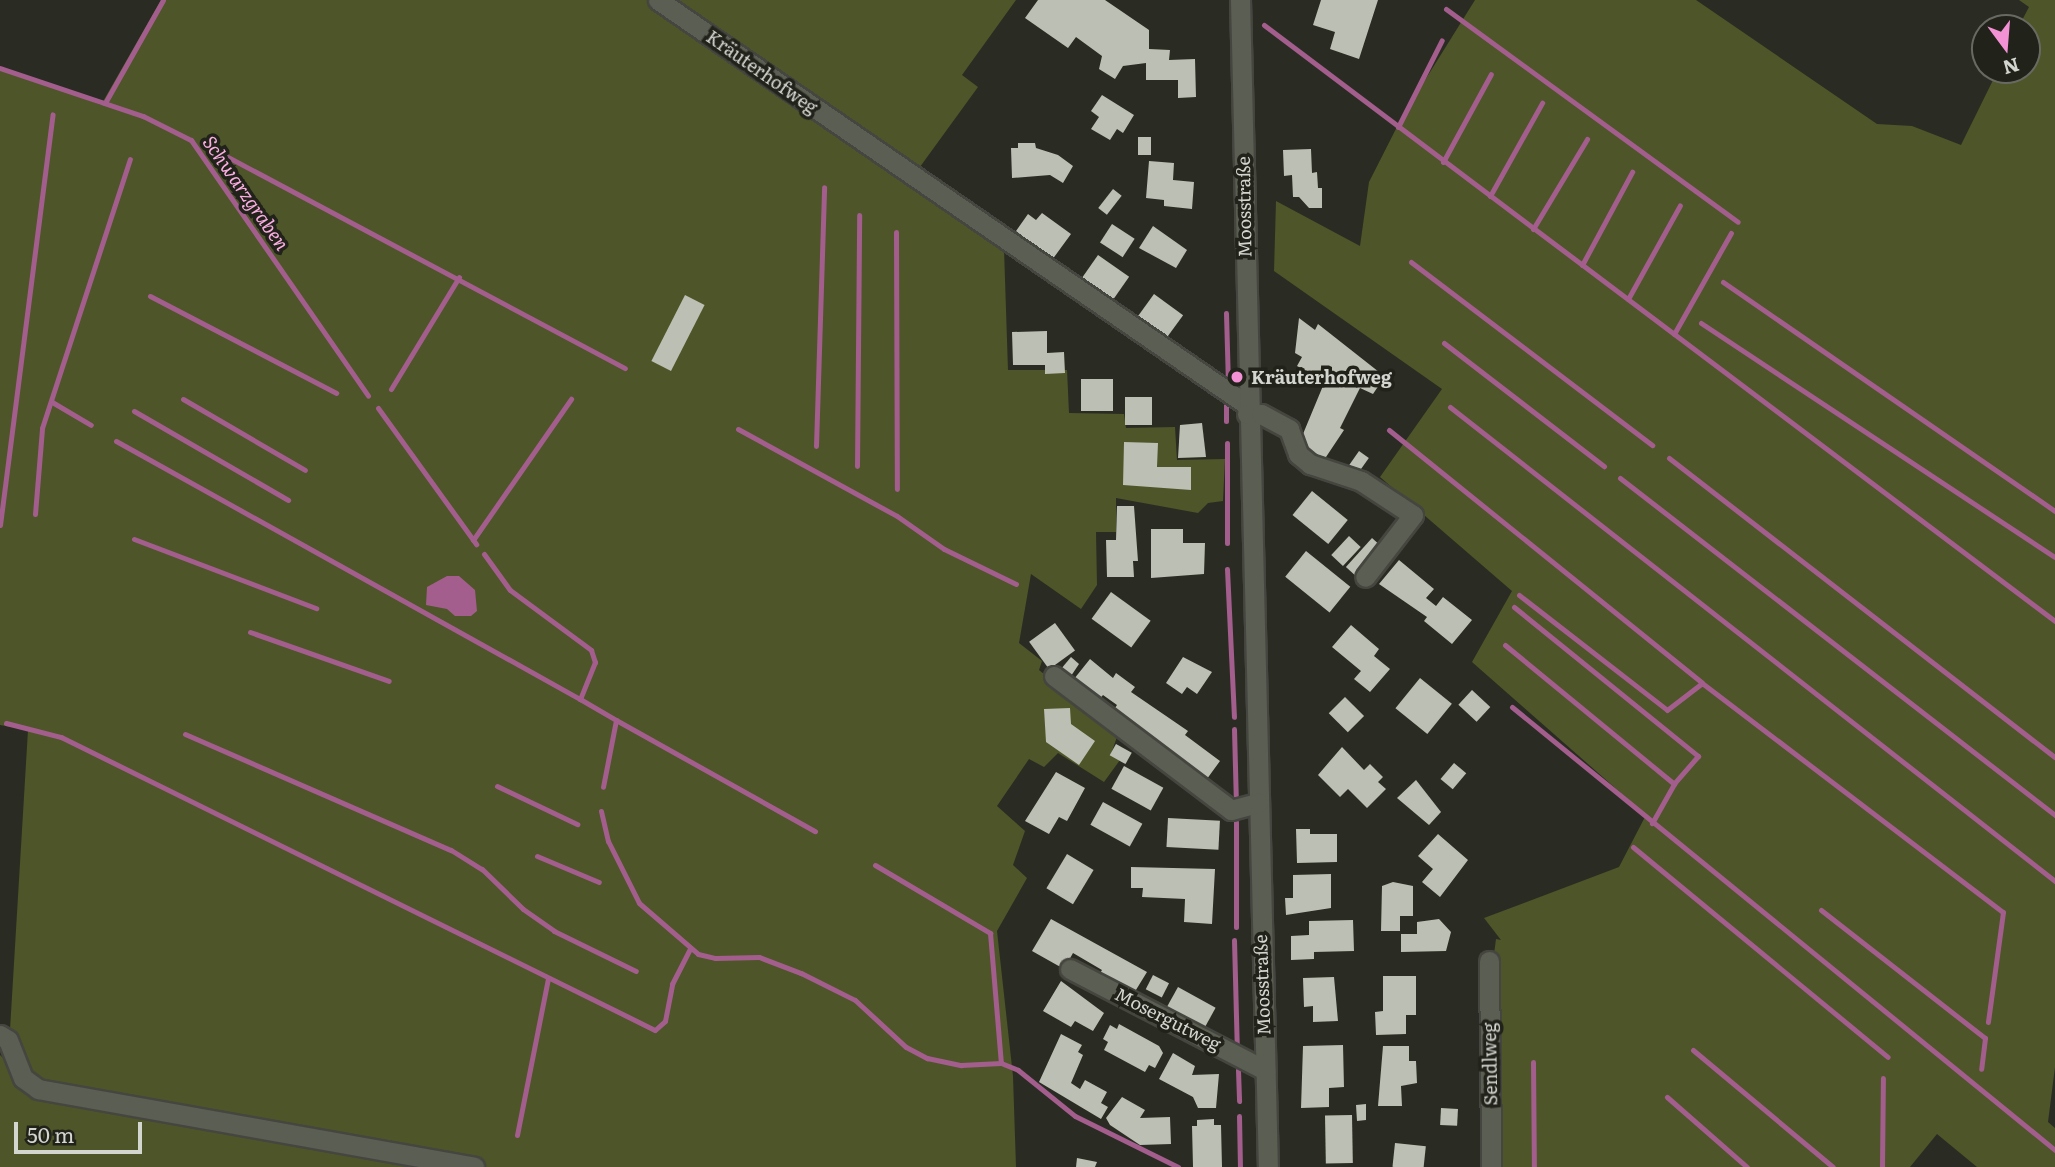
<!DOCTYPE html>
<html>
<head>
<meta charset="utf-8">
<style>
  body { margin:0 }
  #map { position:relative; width:2055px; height:1167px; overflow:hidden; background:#2a2c23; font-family:Literata,serif }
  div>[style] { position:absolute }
  .green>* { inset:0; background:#4e5528 }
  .water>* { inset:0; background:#a35e8e }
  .stream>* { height:5px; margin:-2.5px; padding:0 2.5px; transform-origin:2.5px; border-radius:2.5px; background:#a35e8e }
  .building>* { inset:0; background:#bcbfb3; transform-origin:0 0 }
  .roads { filter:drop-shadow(2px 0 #45463f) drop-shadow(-2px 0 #45463f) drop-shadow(0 2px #45463f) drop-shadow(0 -2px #45463f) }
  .minor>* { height:19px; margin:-9.5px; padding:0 9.5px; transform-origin:9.5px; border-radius:9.5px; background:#5b5e53 }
  .dots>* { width:19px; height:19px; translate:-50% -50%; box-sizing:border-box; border:4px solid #21221a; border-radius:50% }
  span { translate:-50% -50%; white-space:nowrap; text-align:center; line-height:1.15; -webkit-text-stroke:7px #21221a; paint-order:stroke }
  .street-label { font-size:18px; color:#d3d5cf }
  .poi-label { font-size:18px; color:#d3d5cf; font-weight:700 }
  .left { translate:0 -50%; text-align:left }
  .water-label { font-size:19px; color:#fcaee3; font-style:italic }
  .north { position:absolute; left:1971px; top:14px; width:70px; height:70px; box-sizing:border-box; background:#21221a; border:2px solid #686a62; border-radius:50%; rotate:164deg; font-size:19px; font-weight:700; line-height:28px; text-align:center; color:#d3d5cf }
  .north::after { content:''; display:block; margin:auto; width:24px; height:32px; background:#f391d5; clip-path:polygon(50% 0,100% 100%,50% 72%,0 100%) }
  .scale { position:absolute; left:14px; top:1122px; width:128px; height:32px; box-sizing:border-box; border:4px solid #d3d5cf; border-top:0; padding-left:9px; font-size:21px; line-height:24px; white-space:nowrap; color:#d3d5cf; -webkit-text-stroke:5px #21221a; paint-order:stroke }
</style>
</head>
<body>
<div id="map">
  <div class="green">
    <i style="clip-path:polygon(161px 0,1016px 0,962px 75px,978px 87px,909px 182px,1004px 249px,1008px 370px,1067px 370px,1069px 413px,1124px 414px,1126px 428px,1175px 427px,1177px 460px,1225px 459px,1223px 501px,1208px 503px,1198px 513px,1116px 498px,1116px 532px,1096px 532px,1097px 585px,1081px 609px,1031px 574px,1019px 643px,1042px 661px,1039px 670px,1118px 734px,1111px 754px,1120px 760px,1104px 782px,1058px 753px,1044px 767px,1029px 759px,997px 806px,1025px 831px,1013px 865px,1027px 878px,997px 931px,1013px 1076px,1016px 1167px,0 1167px,0 1055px,8px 1063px,28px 730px,0 725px,0 67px,101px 105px)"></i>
    <i style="clip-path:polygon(1475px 0,1696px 0,1877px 124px,1912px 126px,1961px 145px,1998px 70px,2027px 70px,2027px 28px,2018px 28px,2029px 7px,2019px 0,2055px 0,2055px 1067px,2048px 1122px,2055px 1128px,2055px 1167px,1977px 1167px,1937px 1134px,1910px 1167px,1499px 1167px,1501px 969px,1493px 962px,1496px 939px,1501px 940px,1484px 918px,1619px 867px,1646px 815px,1472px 662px,1512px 591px,1380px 477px,1442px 389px,1274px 271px,1276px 201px,1360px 246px,1369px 182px,1402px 117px)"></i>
  </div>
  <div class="water">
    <i style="clip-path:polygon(447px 576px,459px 576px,475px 590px,477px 611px,471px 616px,455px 616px,447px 609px,426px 605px,427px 587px)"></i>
  </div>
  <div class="stream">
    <i style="left:1446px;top:9px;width:361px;rotate:36.1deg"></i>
    <i style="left:1264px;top:25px;width:990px;rotate:37deg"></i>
    <i style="left:0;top:68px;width:151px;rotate:18.6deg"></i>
    <i style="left:143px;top:116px;width:54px;rotate:26.6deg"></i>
    <i style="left:191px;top:140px;width:311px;rotate:55.3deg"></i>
    <i style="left:105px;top:103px;width:118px;rotate:-60.6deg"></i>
    <i style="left:1398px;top:127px;width:97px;rotate:-63.2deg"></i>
    <i style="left:209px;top:147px;width:471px;rotate:28deg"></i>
    <i style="left:1443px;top:162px;width:100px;rotate:-61.4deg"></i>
    <i style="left:1490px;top:196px;width:107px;rotate:-60.8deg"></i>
    <i style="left:1533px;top:229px;width:105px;rotate:-59deg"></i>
    <i style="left:896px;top:232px;width:257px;rotate:89.8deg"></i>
    <i style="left:1411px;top:262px;width:303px;rotate:37.2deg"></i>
    <i style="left:1582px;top:265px;width:106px;rotate:-61.7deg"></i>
    <i style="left:1723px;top:282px;width:403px;rotate:34.6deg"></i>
    <i style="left:150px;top:296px;width:210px;rotate:27.5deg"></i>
    <i style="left:1628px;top:299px;width:107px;rotate:-61deg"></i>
    <i style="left:1226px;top:313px;width:73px;rotate:88.4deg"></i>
    <i style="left:1701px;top:323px;width:424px;rotate:33.5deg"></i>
    <i style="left:1674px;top:334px;width:116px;rotate:-60.6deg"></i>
    <i style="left:1444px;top:343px;width:202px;rotate:37.6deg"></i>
    <i style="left:391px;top:389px;width:131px;rotate:-58.7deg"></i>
    <i style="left:183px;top:399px;width:141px;rotate:30.2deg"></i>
    <i style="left:52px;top:402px;width:45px;rotate:30.5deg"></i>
    <i style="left:1226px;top:403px;width:18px;rotate:90deg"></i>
    <i style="left:1450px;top:407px;width:769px;rotate:38.08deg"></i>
    <i style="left:378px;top:408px;width:168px;rotate:54.2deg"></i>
    <i style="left:134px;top:411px;width:178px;rotate:30deg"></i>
    <i style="left:738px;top:429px;width:181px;rotate:28.7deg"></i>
    <i style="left:897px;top:516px;width:57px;rotate:35.1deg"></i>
    <i style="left:944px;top:549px;width:80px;rotate:25.9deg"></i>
    <i style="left:1389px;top:430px;width:402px;rotate:38.9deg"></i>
    <i style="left:1702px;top:683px;width:378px;rotate:37.3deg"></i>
    <i style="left:2003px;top:912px;width:111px;rotate:97.8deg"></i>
    <i style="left:116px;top:441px;width:531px;rotate:29.08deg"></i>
    <i style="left:1227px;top:443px;width:100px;rotate:90deg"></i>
    <i style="left:816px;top:446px;width:259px;rotate:-88.2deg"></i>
    <i style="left:1669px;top:458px;width:488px;rotate:37.8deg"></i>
    <i style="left:857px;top:466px;width:251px;rotate:-89.5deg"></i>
    <i style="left:1620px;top:478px;width:550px;rotate:37.77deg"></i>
    <i style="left:35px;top:514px;width:86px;rotate:-85.3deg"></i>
    <i style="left:42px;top:428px;width:283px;rotate:-71.9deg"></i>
    <i style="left:0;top:525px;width:414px;rotate:-82.7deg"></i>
    <i style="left:134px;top:539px;width:195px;rotate:20.8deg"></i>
    <i style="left:473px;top:540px;width:172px;rotate:-55.2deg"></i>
    <i style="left:484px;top:554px;width:44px;rotate:54.2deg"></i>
    <i style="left:510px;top:590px;width:101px;rotate:36.5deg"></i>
    <i style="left:591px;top:650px;width:13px;rotate:72deg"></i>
    <i style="left:595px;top:662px;width:40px;rotate:112deg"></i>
    <i style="left:580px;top:699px;width:42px;rotate:30.3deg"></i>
    <i style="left:616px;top:720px;width:68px;rotate:101deg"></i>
    <i style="left:1227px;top:569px;width:148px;rotate:87.3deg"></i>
    <i style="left:1519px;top:595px;width:187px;rotate:37.8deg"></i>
    <i style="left:1667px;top:710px;width:44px;rotate:-37.6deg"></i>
    <i style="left:1514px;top:607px;width:237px;rotate:39deg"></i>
    <i style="left:1698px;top:756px;width:37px;rotate:131deg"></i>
    <i style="left:250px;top:632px;width:147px;rotate:19.4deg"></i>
    <i style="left:1505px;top:645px;width:219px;rotate:39.4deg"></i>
    <i style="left:1674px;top:784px;width:45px;rotate:119.4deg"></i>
    <i style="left:1512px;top:707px;width:701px;rotate:39.21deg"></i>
    <i style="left:616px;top:720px;width:228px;rotate:29.2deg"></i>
    <i style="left:6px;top:723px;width:57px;rotate:14.3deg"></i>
    <i style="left:61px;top:737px;width:662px;rotate:26.26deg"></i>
    <i style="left:655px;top:1030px;width:13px;rotate:-42deg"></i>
    <i style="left:665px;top:1021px;width:38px;rotate:-79deg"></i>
    <i style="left:672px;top:984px;width:39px;rotate:-63deg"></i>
    <i style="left:1234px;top:729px;width:74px;rotate:88.5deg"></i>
    <i style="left:185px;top:734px;width:290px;rotate:23.6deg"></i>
    <i style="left:451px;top:850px;width:36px;rotate:32deg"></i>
    <i style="left:482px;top:869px;width:57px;rotate:44.3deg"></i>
    <i style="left:523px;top:909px;width:38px;rotate:35deg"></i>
    <i style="left:554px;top:931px;width:91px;rotate:26deg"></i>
    <i style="left:497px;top:786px;width:89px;rotate:25.4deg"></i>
    <i style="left:601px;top:811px;width:31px;rotate:77deg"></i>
    <i style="left:608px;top:841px;width:69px;rotate:63.4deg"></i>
    <i style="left:639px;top:903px;width:78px;rotate:40.8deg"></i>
    <i style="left:698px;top:954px;width:17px;rotate:13deg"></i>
    <i style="left:715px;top:958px;width:44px;rotate:-1.3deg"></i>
    <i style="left:759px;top:957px;width:45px;rotate:20.9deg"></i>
    <i style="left:801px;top:973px;width:60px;rotate:26.6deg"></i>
    <i style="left:855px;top:1000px;width:69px;rotate:42.7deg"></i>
    <i style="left:906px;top:1047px;width:24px;rotate:28deg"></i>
    <i style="left:927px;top:1058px;width:35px;rotate:12deg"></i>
    <i style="left:961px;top:1065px;width:40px;rotate:-2.9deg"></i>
    <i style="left:1001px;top:1063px;width:18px;rotate:22deg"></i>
    <i style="left:1018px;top:1070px;width:73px;rotate:38.9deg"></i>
    <i style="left:1075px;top:1116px;width:115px;rotate:26.3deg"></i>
    <i style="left:1633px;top:847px;width:330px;rotate:39.5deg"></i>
    <i style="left:537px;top:856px;width:67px;rotate:22.8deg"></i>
    <i style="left:875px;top:865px;width:134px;rotate:30.6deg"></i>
    <i style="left:990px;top:933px;width:130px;rotate:85.2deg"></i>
    <i style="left:1821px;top:910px;width:208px;rotate:38deg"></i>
    <i style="left:1985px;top:1038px;width:31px;rotate:97deg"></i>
    <i style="left:1236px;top:927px;width:105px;rotate:-90deg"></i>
    <i style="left:1234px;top:940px;width:112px;rotate:88.5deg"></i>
    <i style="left:1693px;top:1050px;width:182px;rotate:39.9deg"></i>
    <i style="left:1533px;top:1062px;width:105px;rotate:89.5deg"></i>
    <i style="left:1238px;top:1070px;width:31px;rotate:88deg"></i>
    <i style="left:1667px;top:1097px;width:106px;rotate:41.2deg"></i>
    <i style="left:1239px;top:1116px;width:51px;rotate:88.9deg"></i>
    <i style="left:517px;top:1135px;width:159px;rotate:-78.8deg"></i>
    <i style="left:1882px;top:1167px;width:89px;rotate:-89.4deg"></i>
  </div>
  <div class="building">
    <i style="clip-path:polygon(1038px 0,1105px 0,1149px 30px,1149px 49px,1170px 50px,1169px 60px,1195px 59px,1196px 97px,1178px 98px,1178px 80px,1146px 80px,1146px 63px,1123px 66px,1115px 79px,1099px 69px,1102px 56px,1076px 37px,1068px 48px,1025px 18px)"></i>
    <i style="clip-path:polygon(1321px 0,1378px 0,1359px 59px,1330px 49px,1335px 32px,1313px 25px)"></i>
    <i style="clip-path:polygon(1102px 95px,1134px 115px,1123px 133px,1117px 129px,1110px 140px,1091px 129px,1099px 117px,1091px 111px)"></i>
    <i style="left:1138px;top:137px;width:13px;height:18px"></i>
    <i style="clip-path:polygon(1018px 143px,1035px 143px,1036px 148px,1058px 155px,1073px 166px,1063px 183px,1050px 175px,1012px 178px,1011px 148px,1018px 148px)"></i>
    <i style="clip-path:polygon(1311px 149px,1312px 173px,1317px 172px,1318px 188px,1322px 188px,1322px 208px,1309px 208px,1299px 197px,1293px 197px,1292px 175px,1284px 176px,1283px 150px)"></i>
    <i style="clip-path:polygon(1149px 161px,1174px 163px,1173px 180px,1194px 182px,1192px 209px,1164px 206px,1164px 200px,1146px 198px)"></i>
    <i style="left:1113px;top:189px;width:11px;height:24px;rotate:38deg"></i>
    <i style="clip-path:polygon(1042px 213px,1071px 234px,1052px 260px,1016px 231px,1028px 214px,1036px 220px)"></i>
    <i style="left:1112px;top:224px;width:27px;height:22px;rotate:33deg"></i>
    <i style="clip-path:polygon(1153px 226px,1187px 250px,1176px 268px,1139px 248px)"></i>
    <i style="left:1098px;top:255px;width:38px;height:32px;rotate:35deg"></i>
    <i style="left:1154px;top:294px;width:36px;height:28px;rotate:36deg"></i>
    <i style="left:685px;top:295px;width:22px;height:74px;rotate:27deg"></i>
    <i style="clip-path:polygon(1299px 318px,1315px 330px,1318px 324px,1379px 372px,1373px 381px,1379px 385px,1373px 394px,1360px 388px,1340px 428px,1344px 430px,1324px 460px,1298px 446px,1325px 381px,1297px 366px,1302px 357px,1295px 353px)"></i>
    <i style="clip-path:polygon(1047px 331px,1047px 353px,1064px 352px,1065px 373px,1045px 374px,1045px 365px,1013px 365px,1012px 332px)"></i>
    <i style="left:1081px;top:379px;width:32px;height:32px"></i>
    <i style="left:1125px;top:397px;width:27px;height:28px"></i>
    <i style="clip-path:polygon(1202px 423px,1206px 457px,1178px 458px,1180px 425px)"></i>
    <i style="clip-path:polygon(1124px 442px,1158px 443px,1157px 467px,1191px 467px,1191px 490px,1123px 485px)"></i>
    <i style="left:1359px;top:451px;width:12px;height:17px;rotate:35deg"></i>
    <i style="left:1312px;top:491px;width:46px;height:31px;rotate:39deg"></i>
    <i style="clip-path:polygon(1117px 506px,1134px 506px,1138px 561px,1133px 561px,1134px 577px,1107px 577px,1106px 540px,1116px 540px)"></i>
    <i style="clip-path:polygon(1151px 529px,1183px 529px,1183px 543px,1205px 543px,1204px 574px,1151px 578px)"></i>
    <i style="left:1349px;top:536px;width:16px;height:26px;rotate:43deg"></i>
    <i style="left:1372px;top:538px;width:13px;height:39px;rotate:42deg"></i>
    <i style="left:1306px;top:551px;width:57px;height:33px;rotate:39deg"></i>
    <i style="clip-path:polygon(1399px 560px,1434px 589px,1426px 598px,1436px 606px,1443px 597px,1472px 620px,1452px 644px,1424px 621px,1427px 617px,1379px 584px)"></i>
    <i style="left:1111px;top:592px;width:49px;height:33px;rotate:36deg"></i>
    <i style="left:1055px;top:623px;width:34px;height:32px;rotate:54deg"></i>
    <i style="clip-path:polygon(1351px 625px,1379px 649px,1374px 656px,1390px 669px,1370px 692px,1354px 679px,1361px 671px,1332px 647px)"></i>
    <i style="clip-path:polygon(1071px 657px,1079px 664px,1071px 676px,1061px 669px)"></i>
    <i style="clip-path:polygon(1183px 657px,1212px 672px,1197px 694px,1187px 687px,1182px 694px,1166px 683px)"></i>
    <i style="clip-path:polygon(1090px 659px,1113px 678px,1116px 673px,1135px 687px,1131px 692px,1188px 731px,1185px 735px,1220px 761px,1204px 783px,1111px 714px,1117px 705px,1103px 695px,1096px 703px,1074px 679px)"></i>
    <i style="left:1420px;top:678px;width:41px;height:39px;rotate:39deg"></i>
    <i style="left:1472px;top:690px;width:25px;height:20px;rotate:43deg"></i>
    <i style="left:1345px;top:697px;width:27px;height:23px;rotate:45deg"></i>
    <i style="clip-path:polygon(1070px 708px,1071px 724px,1095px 741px,1079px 765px,1046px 742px,1044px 709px)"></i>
    <i style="left:1116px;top:744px;width:18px;height:13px;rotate:29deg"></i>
    <i style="clip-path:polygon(1342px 747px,1364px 770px,1370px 764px,1383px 777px,1378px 782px,1386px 789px,1367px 808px,1348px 789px,1340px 797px,1318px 775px)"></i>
    <i style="left:1454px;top:763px;width:16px;height:21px;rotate:40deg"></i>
    <i style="left:1124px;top:766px;width:45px;height:26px;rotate:29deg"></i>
    <i style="clip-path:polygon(1056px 772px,1085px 788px,1067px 821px,1059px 817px,1049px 834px,1025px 821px)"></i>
    <i style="clip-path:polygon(1416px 780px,1441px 812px,1429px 825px,1397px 798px)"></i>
    <i style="left:1103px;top:802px;width:45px;height:26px;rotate:29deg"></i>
    <i style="left:1168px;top:818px;width:52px;height:29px;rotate:3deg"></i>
    <i style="clip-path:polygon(1296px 829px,1310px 829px,1310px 834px,1337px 834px,1337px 862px,1297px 863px)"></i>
    <i style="clip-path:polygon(1438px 834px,1468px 860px,1440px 897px,1422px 882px,1433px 869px,1418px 856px)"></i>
    <i style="left:1067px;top:854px;width:31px;height:40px;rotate:31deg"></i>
    <i style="clip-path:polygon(1131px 867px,1215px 869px,1212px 924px,1184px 922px,1185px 899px,1142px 897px,1143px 888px,1131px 888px)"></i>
    <i style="clip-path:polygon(1331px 874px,1331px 908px,1286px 915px,1285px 898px,1293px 898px,1293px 875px)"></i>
    <i style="clip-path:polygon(1393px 882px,1413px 886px,1413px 916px,1400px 916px,1400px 931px,1381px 931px,1382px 886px)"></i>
    <i style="clip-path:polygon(1051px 919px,1147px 972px,1131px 998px,1097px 978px,1102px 970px,1073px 953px,1064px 969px,1032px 951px)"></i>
    <i style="clip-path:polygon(1439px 919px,1451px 932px,1446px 951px,1401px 952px,1401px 934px,1417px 934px,1417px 922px)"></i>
    <i style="clip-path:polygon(1353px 920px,1354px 951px,1314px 952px,1314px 959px,1291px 960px,1291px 936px,1309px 935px,1309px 921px)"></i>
    <i style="left:1153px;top:975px;width:18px;height:16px;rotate:27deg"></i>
    <i style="clip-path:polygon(1383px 976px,1416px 976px,1416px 1015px,1406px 1015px,1406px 1034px,1376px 1035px,1375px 1012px,1383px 1011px)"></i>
    <i style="clip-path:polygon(1334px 977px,1338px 1021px,1313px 1022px,1313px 1006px,1304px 1007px,1303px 978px)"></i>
    <i style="clip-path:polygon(1061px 981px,1104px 1013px,1093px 1031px,1075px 1021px,1071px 1027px,1043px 1011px)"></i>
    <i style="left:1178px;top:987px;width:43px;height:31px;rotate:29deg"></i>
    <i style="clip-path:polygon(1119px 1024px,1159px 1046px,1163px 1053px,1155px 1068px,1149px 1065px,1145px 1072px,1104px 1050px,1108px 1042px,1103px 1039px,1110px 1025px,1117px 1029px)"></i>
    <i style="clip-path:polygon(1061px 1034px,1082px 1045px,1078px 1052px,1083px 1055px,1071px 1083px,1080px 1089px,1085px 1080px,1107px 1092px,1101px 1103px,1108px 1107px,1101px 1119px,1039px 1082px)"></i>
    <i style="clip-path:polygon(1343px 1045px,1344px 1087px,1329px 1088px,1329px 1107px,1301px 1108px,1303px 1046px)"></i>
    <i style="clip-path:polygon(1383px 1046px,1409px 1046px,1409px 1061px,1416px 1061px,1417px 1083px,1401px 1086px,1402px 1106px,1378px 1106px)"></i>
    <i style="clip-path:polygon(1173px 1053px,1195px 1066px,1192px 1075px,1219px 1074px,1216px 1108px,1198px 1108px,1193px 1097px,1159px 1079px)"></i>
    <i style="clip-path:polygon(1122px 1097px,1145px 1110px,1140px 1118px,1170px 1117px,1171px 1144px,1140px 1145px,1110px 1125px,1106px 1118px)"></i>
    <i style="clip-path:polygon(1366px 1104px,1366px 1120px,1357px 1121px,1356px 1105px)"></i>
    <i style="left:1441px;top:1108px;width:17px;height:17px;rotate:3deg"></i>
    <i style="left:1352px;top:1115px;width:48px;height:27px;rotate:89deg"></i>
    <i style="clip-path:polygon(1214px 1119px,1214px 1125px,1221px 1125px,1222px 1167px,1193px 1167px,1192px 1126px,1197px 1126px,1197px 1120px)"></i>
    <i style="left:1395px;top:1143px;width:31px;height:24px;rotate:6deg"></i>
    <i style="clip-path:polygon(1077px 1158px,1097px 1162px,1095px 1167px,1076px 1167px)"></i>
  </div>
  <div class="roads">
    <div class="minor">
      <i style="left:658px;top:0;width:715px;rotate:34.51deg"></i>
      <i style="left:1240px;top:0;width:1167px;rotate:88.63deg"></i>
      <i style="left:1247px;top:414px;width:14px"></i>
      <i style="left:1261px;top:414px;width:32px;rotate:28deg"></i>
      <i style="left:1289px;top:429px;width:27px;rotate:70deg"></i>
      <i style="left:1298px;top:454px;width:16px;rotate:40deg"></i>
      <i style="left:1310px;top:464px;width:54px;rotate:18.4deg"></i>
      <i style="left:1361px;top:481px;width:62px;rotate:33.2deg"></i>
      <i style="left:1413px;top:515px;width:78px;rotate:127.7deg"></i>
      <i style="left:1054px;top:676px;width:222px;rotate:37.1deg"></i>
      <i style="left:1231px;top:810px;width:28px;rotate:-15deg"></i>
      <i style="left:1489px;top:961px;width:206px;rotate:89.4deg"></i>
      <i style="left:1070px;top:969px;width:220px;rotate:27.4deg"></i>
      <i style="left:0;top:1035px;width:9px;rotate:32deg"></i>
      <i style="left:8px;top:1040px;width:41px;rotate:68.5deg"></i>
      <i style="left:23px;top:1078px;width:19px;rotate:36deg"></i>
      <i style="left:38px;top:1089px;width:443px;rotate:10.1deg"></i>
    </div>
  </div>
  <div class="dots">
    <i style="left:1237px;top:377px;background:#f391d5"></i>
  </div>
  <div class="street-label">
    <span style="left:762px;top:72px;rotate:35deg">Kräuterhofweg</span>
    <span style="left:1244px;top:207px;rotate:-91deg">Moosstraße</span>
    <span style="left:1262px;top:985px;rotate:-92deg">Moosstraße</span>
    <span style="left:1168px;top:1019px;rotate:27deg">Mosergutweg</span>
    <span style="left:1490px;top:1064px;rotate:-91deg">Sendlweg</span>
  </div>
  <div class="poi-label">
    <span class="left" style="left:1251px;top:377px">Kräuterhofweg</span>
  </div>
  <div class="water-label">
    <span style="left:246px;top:193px;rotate:55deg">Schwarzgraben</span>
  </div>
  <div class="north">N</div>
  <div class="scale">50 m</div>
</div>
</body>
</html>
